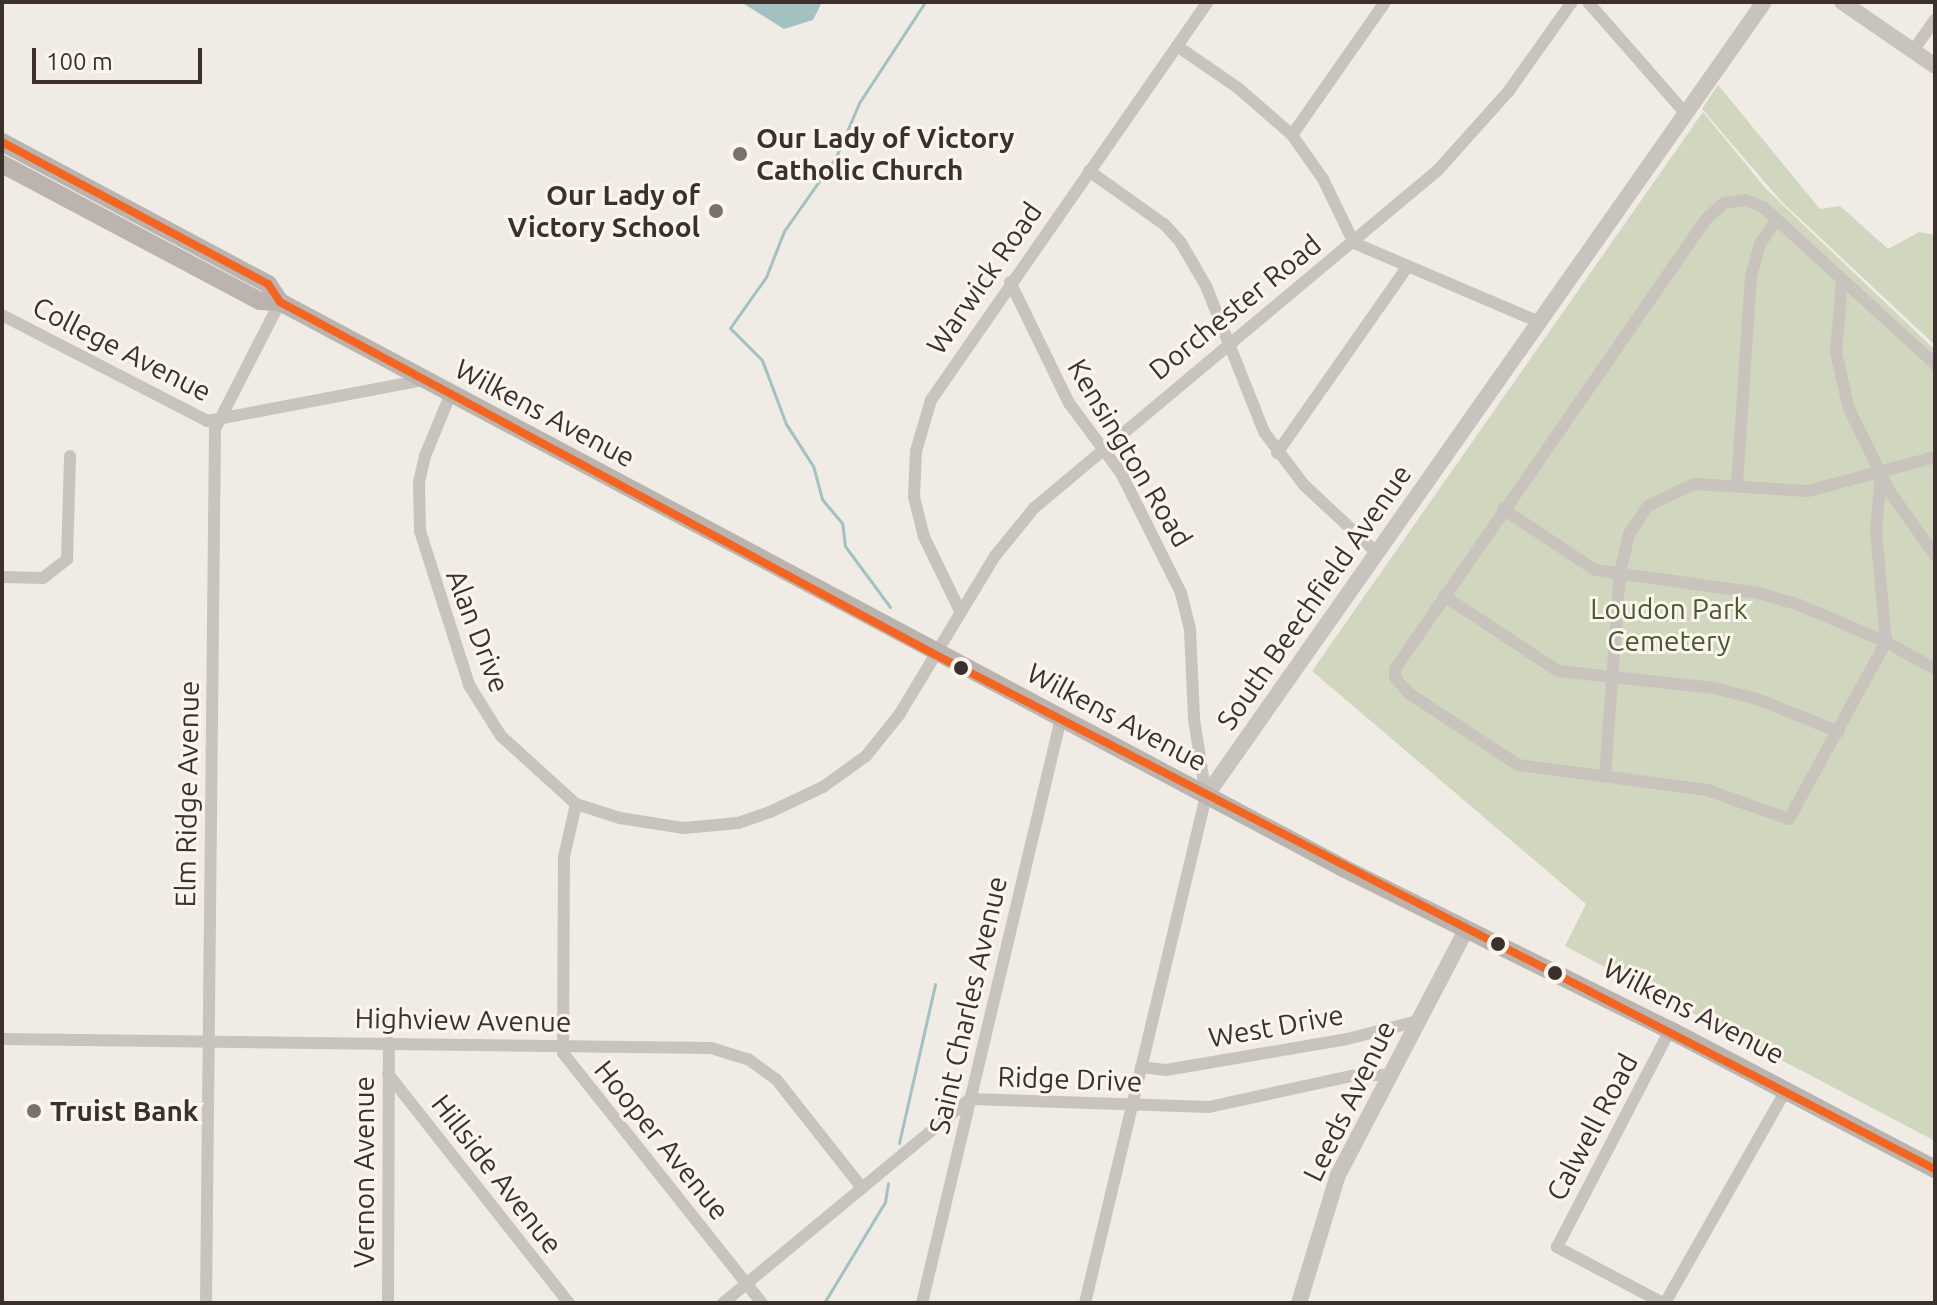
<!DOCTYPE html>
<html>
<head>
<meta charset="utf-8">
<style>
  body { margin:0 }
  #map { position:relative; width:1937px; height:1305px; overflow:hidden; background:#f0ebe5; font-family:Ubuntu,sans-serif }
  div>[style] { position:absolute }
  .green>* { inset:0; background:#d1d6bf }
  .water>* { inset:0; background:#a1c2c1 }
  .stream>* { height:3px; margin:-1.5px; padding:0 1.5px; transform-origin:1.5px; border-radius:1.5px; background:#a1c2c1 }
  .minor>* { height:12px; margin:-6px; padding:0 6px; transform-origin:6px; border-radius:6px; background:#c9c3be }
  .tertiary>* { height:16px; margin:-8px; padding:0 8px; transform-origin:8px; border-radius:8px; background:#c9c3be }
  .secondary>* { height:18px; margin:-9px; padding:0 9px; transform-origin:9px; border-radius:9px; background:#bab3ae }
  .bus-1>* { height:8px; margin:-4px; padding:0 4px; transform-origin:4px; border-radius:4px; background:#f26522 }
  .dots>* { width:22px; height:22px; translate:-50% -50%; box-sizing:border-box; border:4px solid #fbf5ee; border-radius:50% }
  span { translate:-50% -50%; white-space:nowrap; text-align:center; line-height:1.15; -webkit-text-stroke:6px #fbf5ee; paint-order:stroke }
  .poi-label { font-size:28px; color:#3b302b; font-weight:700 }
  .left { translate:0 -50%; text-align:left }
  .right { translate:-100% -50%; text-align:right }
  .street-label { font-size:28px; color:#3b302b }
  .park-label { font-size:28px; color:#4a5a2e }
  .frame { position:absolute; inset:0; border:4px solid #3b302b; pointer-events:none }
  .scale { position:absolute; left:32px; top:48px; width:170px; height:36px; box-sizing:border-box; border:4px solid #3b302b; border-top:0; padding-left:10px; font-size:24px; line-height:28px; white-space:nowrap; color:#3b302b; -webkit-text-stroke:6px #fbf5ee; paint-order:stroke }
</style>
</head>
<body>
<div id="map">
  <div class="green">
    <i style="clip-path:polygon(1718px 85px,1820px 209px,1840px 206px,1888px 249px,1919px 232px,1935px 235px,1935px 345px,1782px 202px,1702px 109px)"></i>
    <i style="clip-path:polygon(1703px 112px,1766px 189px,1935px 350px,1935px 1141px,1565px 946px,1586px 904px,1312px 671px)"></i>
  </div>
  <div class="water">
    <i style="clip-path:polygon(741px 2px,822px 2px,813px 20px,784px 29px)"></i>
  </div>
  <div class="stream">
    <i style="left:890px;top:607px;width:76px;rotate:-126.4deg"></i>
    <i style="left:845px;top:546px;width:23px;rotate:-97deg"></i>
    <i style="left:842px;top:523px;width:31px;rotate:-130deg"></i>
    <i style="left:822px;top:499px;width:34px;rotate:-105deg"></i>
    <i style="left:813px;top:466px;width:50px;rotate:-122.7deg"></i>
    <i style="left:786px;top:424px;width:68px;rotate:-110.6deg"></i>
    <i style="left:762px;top:360px;width:45px;rotate:-135deg"></i>
    <i style="left:730px;top:328px;width:62px;rotate:-54.8deg"></i>
    <i style="left:766px;top:277px;width:49px;rotate:-68.6deg"></i>
    <i style="left:784px;top:231px;width:90px;rotate:-54.9deg"></i>
    <i style="left:836px;top:157px;width:59px;rotate:-66.9deg"></i>
    <i style="left:859px;top:103px;width:121px;rotate:-56.8deg"></i>
    <i style="left:899px;top:1143px;width:163px;rotate:-77.2deg"></i>
    <i style="left:824px;top:1303px;width:118px;rotate:-58.9deg"></i>
    <i style="left:885px;top:1202px;width:19px;rotate:-81deg"></i>
  </div>
  <div class="minor">
    <i style="left:1588px;top:2px;width:149px;rotate:48.8deg"></i>
    <i style="left:1177px;top:46px;width:74px;rotate:34.5deg"></i>
    <i style="left:1238px;top:88px;width:72px;rotate:41deg"></i>
    <i style="left:1292px;top:135px;width:54px;rotate:54.8deg"></i>
    <i style="left:1323px;top:179px;width:71px;rotate:64.2deg"></i>
    <i style="left:1354px;top:243px;width:201px;rotate:23.1deg"></i>
    <i style="left:1913px;top:51px;width:39px;rotate:-55deg"></i>
    <i style="left:1292px;top:135px;width:162px;rotate:-55deg"></i>
    <i style="left:1089px;top:171px;width:93px;rotate:35.4deg"></i>
    <i style="left:1165px;top:225px;width:24px;rotate:48deg"></i>
    <i style="left:1181px;top:243px;width:50px;rotate:59.8deg"></i>
    <i style="left:1206px;top:286px;width:157px;rotate:68.3deg"></i>
    <i style="left:1264px;top:432px;width:66px;rotate:53deg"></i>
    <i style="left:1304px;top:485px;width:100px;rotate:43deg"></i>
    <i style="left:1010px;top:282px;width:135px;rotate:64deg"></i>
    <i style="left:1069px;top:403px;width:87px;rotate:53.4deg"></i>
    <i style="left:1121px;top:473px;width:134px;rotate:63.4deg"></i>
    <i style="left:1181px;top:593px;width:38px;rotate:76deg"></i>
    <i style="left:1190px;top:630px;width:89px;rotate:87.4deg"></i>
    <i style="left:1194px;top:719px;width:78px;rotate:81.1deg"></i>
    <i style="left:1206px;top:796px;width:521px;rotate:103.42deg"></i>
    <i style="left:1842px;top:282px;width:70px;rotate:94.9deg"></i>
    <i style="left:1836px;top:352px;width:58px;rotate:77.2deg"></i>
    <i style="left:1849px;top:409px;width:93px;rotate:63.7deg"></i>
    <i style="left:1890px;top:492px;width:77px;rotate:54.5deg"></i>
    <i style="left:2px;top:315px;width:231px;rotate:27.3deg"></i>
    <i style="left:207px;top:421px;width:221px;rotate:-10.7deg"></i>
    <i style="left:1935px;top:364px;width:233px;rotate:-137.6deg"></i>
    <i style="left:1763px;top:207px;width:19px;rotate:-159deg"></i>
    <i style="left:1745px;top:200px;width:21px;rotate:172deg"></i>
    <i style="left:1724px;top:203px;width:24px;rotate:138deg"></i>
    <i style="left:1706px;top:219px;width:547px;rotate:124.65deg"></i>
    <i style="left:1395px;top:669px;width:9px;rotate:90deg"></i>
    <i style="left:1395px;top:678px;width:22px;rotate:47deg"></i>
    <i style="left:1410px;top:694px;width:129px;rotate:33.3deg"></i>
    <i style="left:1518px;top:765px;width:191px;rotate:7.5deg"></i>
    <i style="left:1707px;top:790px;width:87px;rotate:19.5deg"></i>
    <i style="left:1789px;top:819px;width:202px;rotate:-61.3deg"></i>
    <i style="left:1886px;top:642px;width:56px;rotate:28.9deg"></i>
    <i style="left:451px;top:393px;width:68px;rotate:112.4deg"></i>
    <i style="left:425px;top:456px;width:28px;rotate:103deg"></i>
    <i style="left:419px;top:483px;width:48px;rotate:88.8deg"></i>
    <i style="left:420px;top:531px;width:162px;rotate:72.3deg"></i>
    <i style="left:469px;top:685px;width:60px;rotate:57.9deg"></i>
    <i style="left:501px;top:736px;width:101px;rotate:42.2deg"></i>
    <i style="left:576px;top:804px;width:46px;rotate:17.7deg"></i>
    <i style="left:620px;top:818px;width:65px;rotate:8.9deg"></i>
    <i style="left:684px;top:828px;width:54px;rotate:-5.3deg"></i>
    <i style="left:738px;top:823px;width:34px;rotate:-19deg"></i>
    <i style="left:770px;top:812px;width:59px;rotate:-25.3deg"></i>
    <i style="left:823px;top:787px;width:53px;rotate:-35.8deg"></i>
    <i style="left:866px;top:756px;width:53px;rotate:-51.2deg"></i>
    <i style="left:899px;top:715px;width:186px;rotate:-58.9deg"></i>
    <i style="left:995px;top:556px;width:62px;rotate:-50.9deg"></i>
    <i style="left:1034px;top:508px;width:527px;rotate:-39.92deg"></i>
    <i style="left:1438px;top:170px;width:105px;rotate:-48.1deg"></i>
    <i style="left:1508px;top:92px;width:110px;rotate:-54.6deg"></i>
    <i style="left:1277px;top:453px;width:227px;rotate:-55deg"></i>
    <i style="left:1737px;top:485px;width:209px;rotate:-86.2deg"></i>
    <i style="left:1751px;top:276px;width:33px;rotate:-74deg"></i>
    <i style="left:1760px;top:244px;width:30px;rotate:-56deg"></i>
    <i style="left:1503px;top:509px;width:110px;rotate:33.5deg"></i>
    <i style="left:1595px;top:570px;width:165px;rotate:8deg"></i>
    <i style="left:1758px;top:593px;width:41px;rotate:15.8deg"></i>
    <i style="left:1797px;top:604px;width:97px;rotate:23.1deg"></i>
    <i style="left:1886px;top:642px;width:111px;rotate:-95.1deg"></i>
    <i style="left:1876px;top:531px;width:56px;rotate:-84.9deg"></i>
    <i style="left:2px;top:577px;width:41px;rotate:1.4deg"></i>
    <i style="left:43px;top:578px;width:31px;rotate:-38deg"></i>
    <i style="left:67px;top:559px;width:103px;rotate:-88.3deg"></i>
    <i style="left:1444px;top:596px;width:136px;rotate:33.3deg"></i>
    <i style="left:1558px;top:671px;width:157px;rotate:6.2deg"></i>
    <i style="left:1714px;top:688px;width:44px;rotate:14.3deg"></i>
    <i style="left:1757px;top:699px;width:88px;rotate:21.9deg"></i>
    <i style="left:960px;top:611px;width:82px;rotate:-115.9deg"></i>
    <i style="left:924px;top:537px;width:41px;rotate:-104deg"></i>
    <i style="left:914px;top:497px;width:46px;rotate:-87.5deg"></i>
    <i style="left:916px;top:451px;width:53px;rotate:-73.6deg"></i>
    <i style="left:931px;top:400px;width:485px;rotate:-55.2deg"></i>
    <i style="left:1605px;top:776px;width:204px;rotate:-85.8deg"></i>
    <i style="left:1620px;top:573px;width:40px;rotate:-77deg"></i>
    <i style="left:1629px;top:534px;width:34px;rotate:-56deg"></i>
    <i style="left:1648px;top:506px;width:51px;rotate:-25.6deg"></i>
    <i style="left:1694px;top:484px;width:114px;rotate:3.5deg"></i>
    <i style="left:1808px;top:491px;width:131px;rotate:-15deg"></i>
    <i style="left:576px;top:804px;width:54px;rotate:102.8deg"></i>
    <i style="left:564px;top:857px;width:196px;rotate:90.3deg"></i>
    <i style="left:563px;top:1053px;width:320px;rotate:51.5deg"></i>
    <i style="left:2px;top:1039px;width:709px;rotate:0.73deg"></i>
    <i style="left:711px;top:1048px;width:39px;rotate:17deg"></i>
    <i style="left:748px;top:1059px;width:34px;rotate:36deg"></i>
    <i style="left:776px;top:1079px;width:139px;rotate:51.7deg"></i>
    <i style="left:1141px;top:1067px;width:25px;rotate:7deg"></i>
    <i style="left:1166px;top:1070px;width:184px;rotate:-9.7deg"></i>
    <i style="left:1347px;top:1039px;width:73px;rotate:-14.2deg"></i>
    <i style="left:388px;top:1074px;width:292px;rotate:51.7deg"></i>
    <i style="left:206px;top:1303px;width:874px;rotate:-89.41deg"></i>
    <i style="left:215px;top:429px;width:143px;rotate:-62.9deg"></i>
    <i style="left:388px;top:1303px;width:261px;rotate:-89.8deg"></i>
    <i style="left:723px;top:1303px;width:320px;rotate:-39.6deg"></i>
    <i style="left:970px;top:1099px;width:239px;rotate:1.9deg"></i>
    <i style="left:1209px;top:1107px;width:145px;rotate:-12.3deg"></i>
    <i style="left:1351px;top:1076px;width:37px;rotate:-2deg"></i>
    <i style="left:922px;top:1303px;width:601px;rotate:-76.63deg"></i>
    <i style="left:1663px;top:1303px;width:120px;rotate:-152.2deg"></i>
    <i style="left:1557px;top:1247px;width:245px;rotate:-62.5deg"></i>
    <i style="left:1665px;top:1303px;width:245px;rotate:-60.4deg"></i>
  </div>
  <div class="tertiary">
    <i style="left:1842px;top:2px;width:113px;rotate:34.5deg"></i>
    <i style="left:1206px;top:796px;width:970px;rotate:-54.9deg"></i>
    <i style="left:1299px;top:1303px;width:134px;rotate:-73.1deg"></i>
    <i style="left:1338px;top:1175px;width:276px;rotate:-62.4deg"></i>
  </div>
  <div class="secondary">
    <i style="left:2px;top:142px;width:302px;rotate:28.1deg"></i>
    <i style="left:268px;top:284px;width:22px;rotate:56deg"></i>
    <i style="left:2px;top:164px;width:292px;rotate:28deg"></i>
    <i style="left:260px;top:301px;width:20px;rotate:3deg"></i>
    <i style="left:280px;top:302px;width:1204px;rotate:28.03deg"></i>
    <i style="left:1343px;top:868px;width:365px;rotate:26.4deg"></i>
    <i style="left:1670px;top:1030px;width:299px;rotate:27.7deg"></i>
  </div>
  <div class="bus-1">
    <i style="left:2px;top:142px;width:302px;rotate:28.1deg"></i>
    <i style="left:268px;top:284px;width:22px;rotate:56deg"></i>
    <i style="left:280px;top:302px;width:743px;rotate:28.29deg"></i>
    <i style="left:934px;top:654px;width:1126px;rotate:27.23deg"></i>
  </div>
  <div class="dots">
    <i style="left:740px;top:154px;background:#7a716c"></i>
    <i style="left:716px;top:211px;background:#7a716c"></i>
    <i style="left:961px;top:668px;background:#3b302b"></i>
    <i style="left:1498px;top:944px;background:#3b302b"></i>
    <i style="left:1555px;top:973px;background:#3b302b"></i>
    <i style="left:34px;top:1111px;background:#7a716c"></i>
  </div>
  <div class="poi-label">
    <span class="left" style="left:756px;top:154px">Our Lady of Victory<br>Catholic Church</span>
    <span class="right" style="left:700px;top:211px">Our Lady of<br>Victory School</span>
    <span class="left" style="left:50px;top:1111px">Truist Bank</span>
  </div>
  <div class="street-label">
    <span style="left:984px;top:278px;rotate:-55deg">Warwick Road</span>
    <span style="left:1235px;top:307px;rotate:-39deg">Dorchester Road</span>
    <span style="left:122px;top:349px;rotate:27deg">College Avenue</span>
    <span style="left:545px;top:413px;rotate:28deg">Wilkens Avenue</span>
    <span style="left:1130px;top:453px;rotate:59deg">Kensington Road</span>
    <span style="left:1314px;top:597px;rotate:-55deg">South Beechfield Avenue</span>
    <span style="left:478px;top:631px;rotate:69deg">Alan Drive</span>
    <span style="left:1117px;top:717px;rotate:28deg">Wilkens Avenue</span>
    <span style="left:187px;top:794px;rotate:-89deg">Elm Ridge Avenue</span>
    <span style="left:968px;top:1005px;rotate:-77deg">Saint Charles Avenue</span>
    <span style="left:1694px;top:1011px;rotate:27deg">Wilkens Avenue</span>
    <span style="left:463px;top:1020px;rotate:1deg">Highview Avenue</span>
    <span style="left:1276px;top:1026px;rotate:-10deg">West Drive</span>
    <span style="left:1070px;top:1079px;rotate:2deg">Ridge Drive</span>
    <span style="left:1349px;top:1101px;rotate:-64deg">Leeds Avenue</span>
    <span style="left:1592px;top:1127px;rotate:-62deg">Calwell Road</span>
    <span style="left:662px;top:1140px;rotate:51deg">Hooper Avenue</span>
    <span style="left:364px;top:1172px;rotate:-90deg">Vernon Avenue</span>
    <span style="left:497px;top:1174px;rotate:52deg">Hillside Avenue</span>
  </div>
  <div class="park-label">
    <span style="left:1669px;top:625px">Loudon Park<br>Cemetery</span>
  </div>
  <div class="frame"></div>
  <div class="scale">100 m</div>
</div>
</body>
</html>
